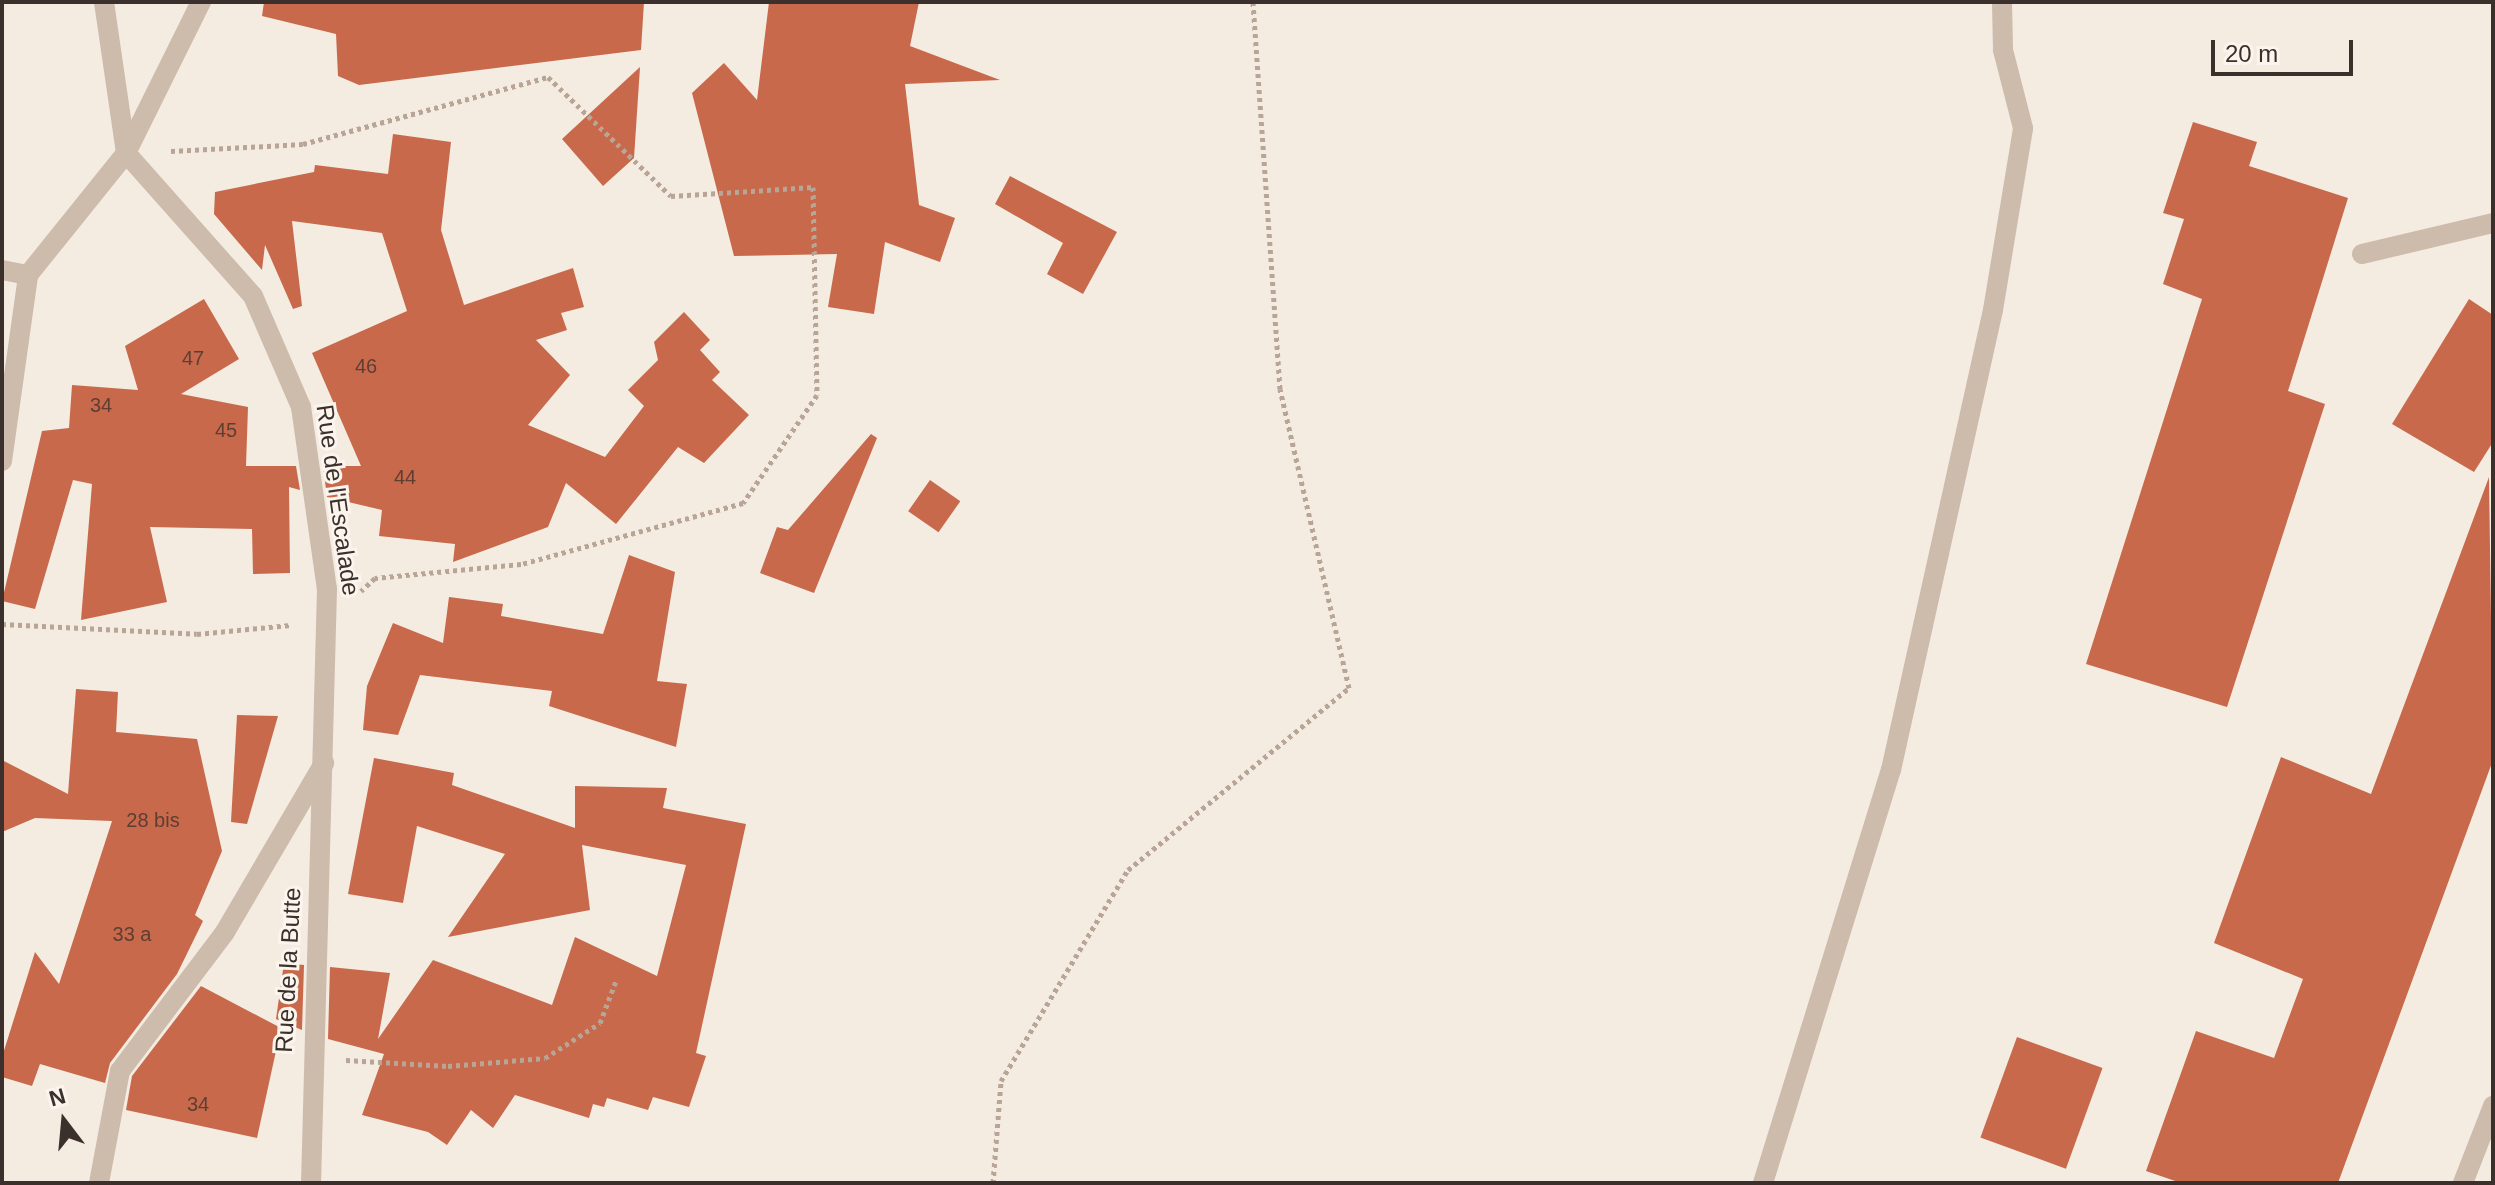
<!DOCTYPE html>
<html>
<head>
<meta charset="utf-8">
<style>
  body { margin:0 }
  #map { position:relative; width:2495px; height:1185px; overflow:hidden; background:#f4ebe1; font-family:Arial,sans-serif }
  div>[style] { position:absolute }
  .building>* { inset:0; background:#c8694b; transform-origin:0 0 }
  .path>* { height:5px; margin-top:-2.5px; transform-origin:0; background:repeating-linear-gradient(90deg,#b9a596 0 4px,transparent 0 8px) }
  .lane>* { height:20px; margin:-10px; padding:0 10px; transform-origin:10px; border-radius:10px; background:#cdbbac }
  .street>* { height:20px; margin:-10px; padding:0 10px; transform-origin:10px; border-radius:10px; background:#cdbbac }
  span { translate:-50% -50%; white-space:nowrap; text-align:center; line-height:1.15; -webkit-text-stroke:6px #fbf5ee; paint-order:stroke }
  .number-label { font-size:20px; color:#5e3e33 }
  .number-label span { -webkit-text-stroke-width:0 }
  .street-label { font-size:24px; color:#3b302b }
  .frame { position:absolute; inset:0; border:4px solid #3b302b; pointer-events:none }
  .north { position:absolute; left:24px; top:1081px; width:80px; height:80px; -webkit-text-stroke:6px #fbf5ee; paint-order:stroke; rotate:344deg; font-size:22px; font-weight:700; line-height:32px; text-align:center; color:#3b302b }
  .north::after { content:''; display:block; margin:auto; width:28px; height:36px; background:#3b302b; clip-path:polygon(50% 0,100% 100%,50% 72%,0 100%) }
  .scale { position:absolute; left:2211px; top:40px; width:142px; height:36px; box-sizing:border-box; border:4px solid #3b302b; border-top:0; padding-left:10px; font-size:24px; line-height:28px; white-space:nowrap; color:#3b302b; -webkit-text-stroke:6px #fbf5ee; paint-order:stroke }
</style>
</head>
<body>
<div id="map">
  <div class="building">
    <i style="clip-path:polygon(264px 2px,644px 2px,641px 50px,359px 85px,338px 76px,336px 34px,262px 16px)"></i>
    <i style="clip-path:polygon(769px 2px,919px 2px,910px 46px,1000px 80px,905px 84px,919px 205px,955px 218px,940px 262px,885px 242px,874px 314px,828px 307px,837px 254px,734px 256px,692px 93px,724px 63px,757px 100px)"></i>
    <i style="clip-path:polygon(640px 67px,634px 158px,603px 186px,562px 139px)"></i>
    <i style="clip-path:polygon(2193px 122px,2257px 142px,2249px 166px,2348px 198px,2288px 391px,2325px 404px,2227px 707px,2086px 664px,2202px 299px,2163px 284px,2184px 219px,2163px 213px)"></i>
    <i style="clip-path:polygon(393px 134px,451px 142px,441px 230px,464px 305px,573px 268px,584px 307px,561px 313px,567px 330px,536px 340px,570px 375px,528px 425px,605px 457px,644px 406px,628px 390px,658px 360px,654px 342px,684px 312px,710px 340px,700px 350px,720px 372px,712px 380px,749px 415px,704px 463px,678px 447px,616px 524px,566px 483px,548px 527px,453px 562px,455px 544px,379px 536px,382px 510px,327px 497px,323px 466px,361px 466px,312px 353px,407px 311px,382px 233px,292px 221px,302px 306px,293px 309px,265px 245px,262px 270px,214px 214px,215px 192px,314px 172px,315px 165px,388px 174px)"></i>
    <i style="clip-path:polygon(1010px 176px,1117px 232px,1083px 294px,1047px 274px,1063px 243px,995px 204px)"></i>
    <i style="clip-path:polygon(204px 299px,239px 359px,181px 394px,248px 407px,246px 466px,296px 466px,300px 490px,289px 487px,290px 573px,253px 574px,252px 529px,150px 527px,167px 602px,81px 620px,92px 484px,73px 480px,35px 609px,2px 601px,42px 431px,69px 428px,72px 385px,138px 390px,125px 346px)"></i>
    <i style="clip-path:polygon(2469px 299px,2493px 315px,2493px 442px,2474px 472px,2392px 424px)"></i>
    <i style="clip-path:polygon(871px 434px,877px 438px,814px 593px,760px 573px,777px 527px,788px 530px)"></i>
    <i style="clip-path:polygon(2489px 477px,2493px 760px,2338px 1183px,2181px 1183px,2146px 1171px,2196px 1031px,2274px 1058px,2303px 979px,2214px 943px,2281px 757px,2371px 794px)"></i>
    <i style="left:930px;top:480px;width:37px;height:38px;rotate:35deg"></i>
    <i style="clip-path:polygon(629px 555px,675px 572px,657px 681px,687px 684px,676px 747px,549px 706px,552px 691px,420px 675px,398px 735px,363px 730px,367px 686px,393px 623px,443px 643px,449px 597px,503px 604px,501px 616px,603px 634px)"></i>
    <i style="clip-path:polygon(76px 689px,118px 692px,116px 732px,197px 739px,222px 851px,195px 915px,203px 921px,177px 974px,110px 1063px,105px 1083px,40px 1064px,32px 1086px,2px 1077px,2px 1057px,35px 952px,59px 984px,112px 821px,35px 818px,2px 832px,2px 760px,68px 794px)"></i>
    <i style="clip-path:polygon(237px 715px,278px 716px,247px 824px,231px 822px)"></i>
    <i style="clip-path:polygon(374px 758px,454px 773px,452px 785px,575px 828px,575px 786px,667px 788px,663px 808px,746px 824px,696px 1053px,706px 1056px,689px 1107px,653px 1097px,648px 1110px,607px 1098px,604px 1107px,593px 1104px,589px 1118px,515px 1095px,493px 1128px,471px 1110px,447px 1145px,428px 1132px,362px 1115px,384px 1054px,328px 1039px,330px 967px,390px 973px,378px 1039px,433px 960px,552px 1005px,575px 937px,657px 976px,686px 865px,582px 845px,590px 910px,448px 937px,505px 854px,417px 826px,403px 903px,348px 894px)"></i>
    <i style="clip-path:polygon(284px 963px,304px 965px,302px 1030px,276px 1019px)"></i>
    <i style="clip-path:polygon(201px 986px,281px 1028px,257px 1138px,126px 1110px,132px 1076px)"></i>
    <i style="left:2017px;top:1037px;width:91px;height:107px;rotate:20deg"></i>
  </div>
  <div class="path">
    <i style="left:171px;top:151px;width:132px;rotate:-3deg"></i>
    <i style="left:303px;top:144px;width:254px;rotate:-15.3deg"></i>
    <i style="left:548px;top:77px;width:171px;rotate:44.1deg"></i>
    <i style="left:671px;top:196px;width:142px;rotate:-3.6deg"></i>
    <i style="left:813px;top:187px;width:208px;rotate:88.9deg"></i>
    <i style="left:817px;top:395px;width:131px;rotate:124.4deg"></i>
    <i style="left:743px;top:503px;width:230px;rotate:164.6deg"></i>
    <i style="left:521px;top:564px;width:147px;rotate:174.5deg"></i>
    <i style="left:375px;top:578px;width:19px;rotate:137deg"></i>
    <i style="left:2px;top:624px;width:195px;rotate:2.9deg"></i>
    <i style="left:197px;top:634px;width:94px;rotate:-5.5deg"></i>
    <i style="left:346px;top:1060px;width:102px;rotate:3.4deg"></i>
    <i style="left:448px;top:1066px;width:97px;rotate:-4.7deg"></i>
    <i style="left:545px;top:1058px;width:65px;rotate:-32.5deg"></i>
    <i style="left:600px;top:1023px;width:48px;rotate:-69.3deg"></i>
    <i style="left:993px;top:1183px;width:102px;rotate:-85.5deg"></i>
    <i style="left:1001px;top:1081px;width:246px;rotate:-59deg"></i>
    <i style="left:1128px;top:870px;width:286px;rotate:-39.5deg"></i>
    <i style="left:1349px;top:688px;width:307px;rotate:-103deg"></i>
    <i style="left:1280px;top:389px;width:388px;rotate:-94deg"></i>
  </div>
  <div class="lane">
    <i style="left:2362px;top:254px;width:135px;rotate:-13.3deg"></i>
    <i style="left:1763px;top:1183px;width:432px;rotate:-72.8deg"></i>
    <i style="left:1891px;top:770px;width:471px;rotate:-77.5deg"></i>
    <i style="left:1993px;top:310px;width:184px;rotate:-80.6deg"></i>
    <i style="left:2023px;top:128px;width:81px;rotate:-104.4deg"></i>
    <i style="left:2003px;top:50px;width:48px;rotate:-91.2deg"></i>
    <i style="left:2463px;top:1183px;width:83px;rotate:-68.7deg"></i>
  </div>
  <div class="street">
    <i style="left:104px;top:2px;width:153px;rotate:81.7deg"></i>
    <i style="left:126px;top:153px;width:191px;rotate:48.4deg"></i>
    <i style="left:253px;top:296px;width:121px;rotate:66.6deg"></i>
    <i style="left:301px;top:407px;width:184px;rotate:81.9deg"></i>
    <i style="left:327px;top:589px;width:594px;rotate:91.54deg"></i>
    <i style="left:2px;top:270px;width:26px;rotate:11deg"></i>
    <i style="left:2px;top:461px;width:188px;rotate:-82deg"></i>
    <i style="left:28px;top:275px;width:156px;rotate:-51.2deg"></i>
    <i style="left:126px;top:153px;width:169px;rotate:-63.6deg"></i>
    <i style="left:99px;top:1183px;width:114px;rotate:-79.4deg"></i>
    <i style="left:120px;top:1071px;width:174px;rotate:-52.9deg"></i>
    <i style="left:225px;top:932px;width:196px;rotate:-59.6deg"></i>
  </div>
  <div class="number-label">
    <span style="left:193px;top:358px">47</span>
    <span style="left:366px;top:366px">46</span>
    <span style="left:101px;top:405px">34</span>
    <span style="left:226px;top:430px">45</span>
    <span style="left:405px;top:477px">44</span>
    <span style="left:153px;top:820px">28 bis</span>
    <span style="left:132px;top:934px">33 a</span>
    <span style="left:198px;top:1104px">34</span>
  </div>
  <div class="street-label">
    <span style="left:338px;top:500px;rotate:82deg">Rue de l'Escalade</span>
    <span style="left:288px;top:970px;rotate:-87deg">Rue de la Butte</span>
  </div>
  <div class="frame"></div>
  <div class="north">N</div>
  <div class="scale">20 m</div>
</div>
</body>
</html>
